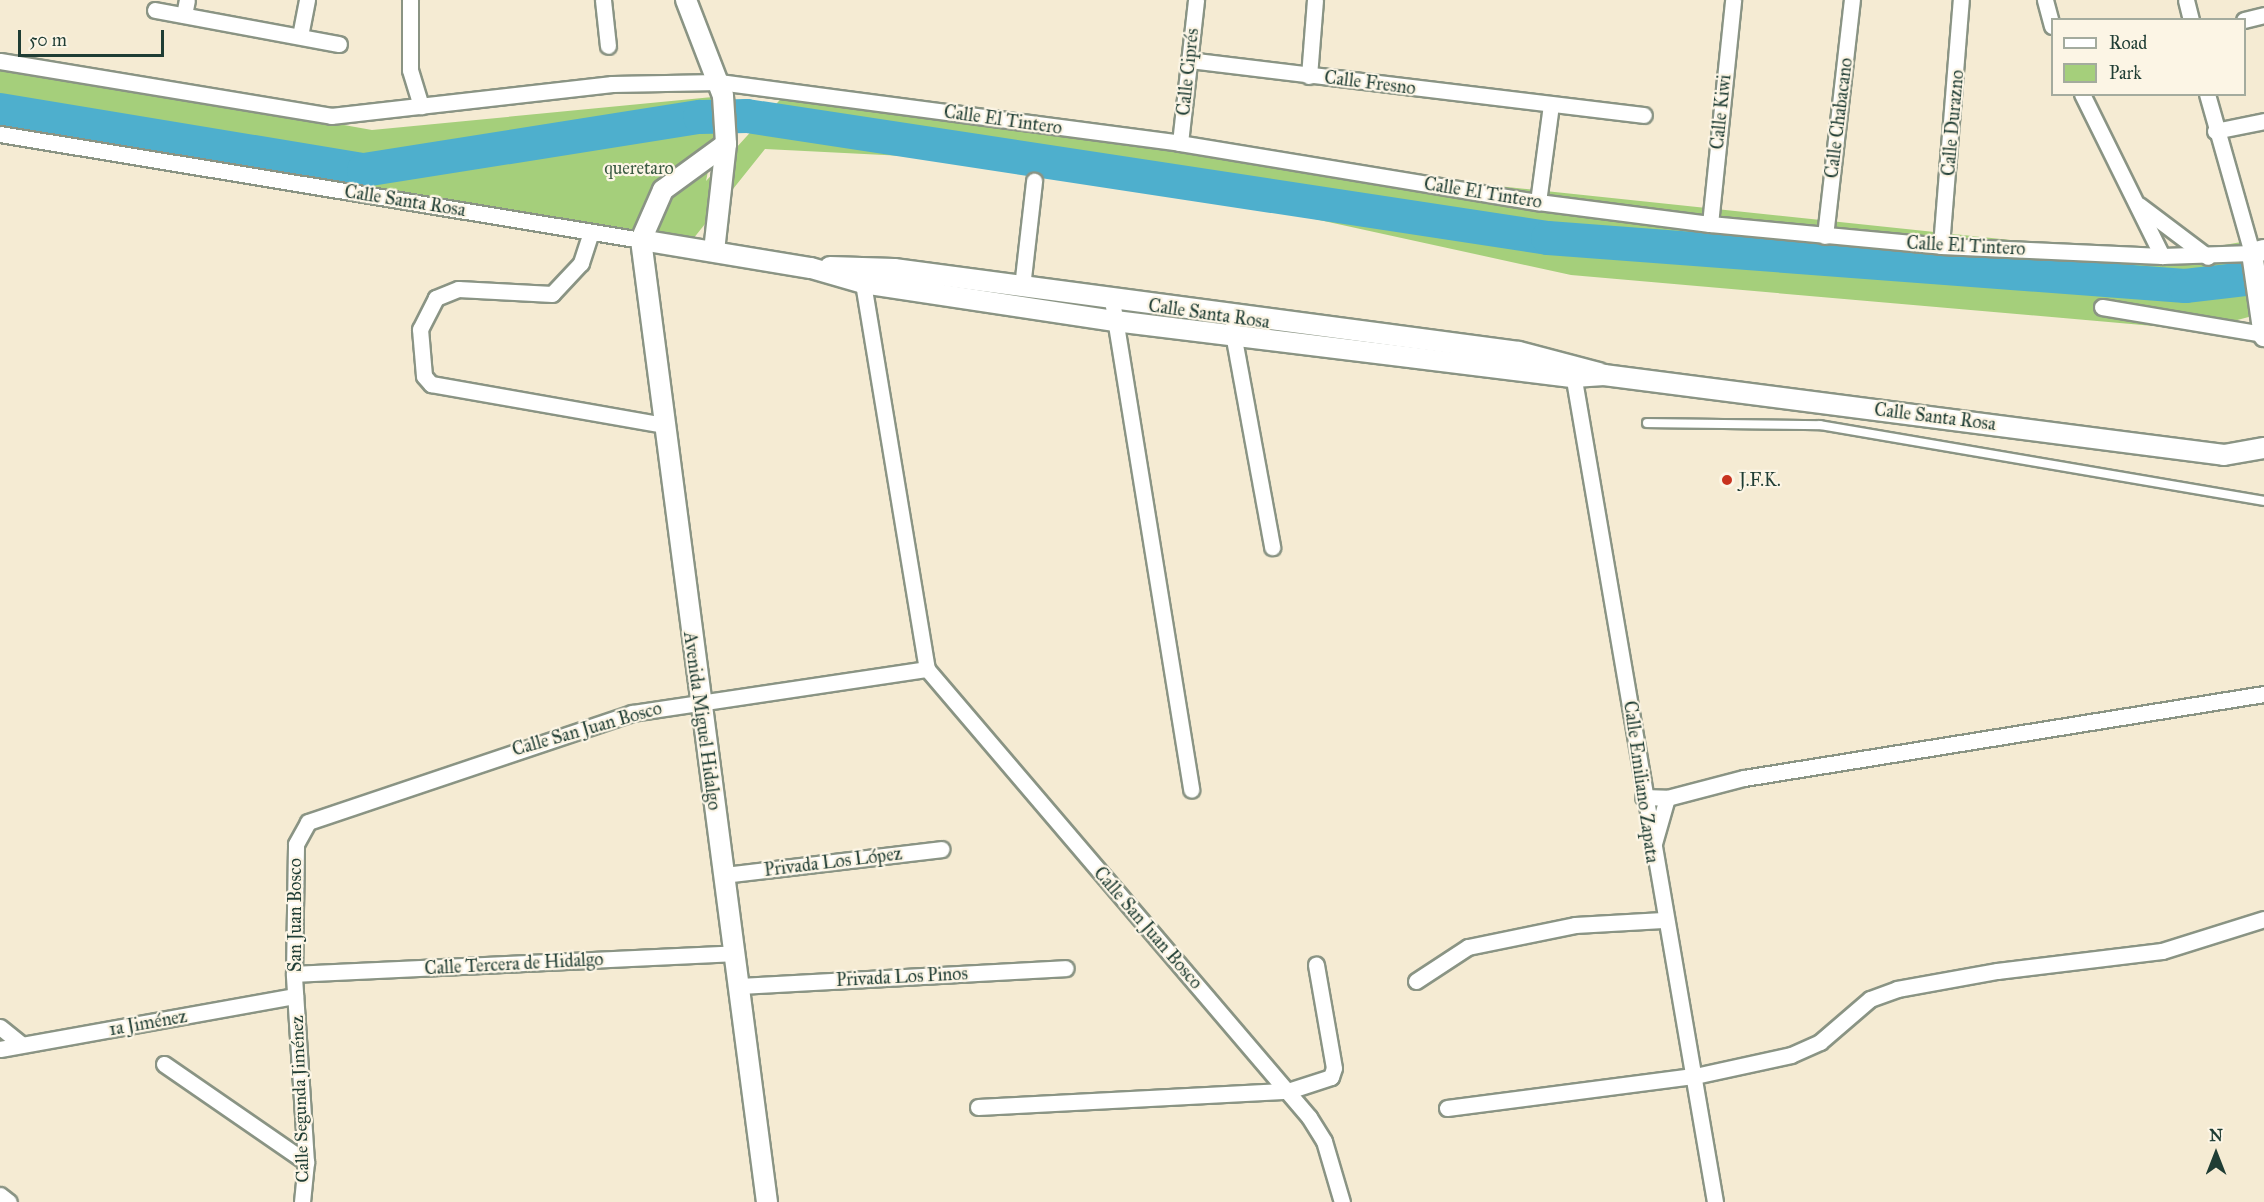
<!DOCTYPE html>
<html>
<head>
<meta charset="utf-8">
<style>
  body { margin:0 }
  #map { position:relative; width:2264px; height:1202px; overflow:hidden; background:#f5ebd3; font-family:"IM FELL Great Primer",serif }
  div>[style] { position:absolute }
  .green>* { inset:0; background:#a5cf7b }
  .river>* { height:34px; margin:-17px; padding:0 17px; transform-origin:17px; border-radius:17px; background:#4eafcd }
  .roads { filter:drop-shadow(2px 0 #8a9484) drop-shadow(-2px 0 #8a9484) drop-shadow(0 2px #8a9484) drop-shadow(0 -2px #8a9484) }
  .service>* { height:8px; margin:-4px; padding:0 4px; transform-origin:4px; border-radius:4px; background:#fff }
  .minor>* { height:15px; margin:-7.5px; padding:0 7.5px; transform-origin:7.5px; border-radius:7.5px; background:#fff }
  .tertiary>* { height:20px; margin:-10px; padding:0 10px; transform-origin:10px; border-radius:10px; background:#fff }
  .dots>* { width:16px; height:16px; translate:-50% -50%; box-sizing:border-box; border:3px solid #fcf5e5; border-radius:50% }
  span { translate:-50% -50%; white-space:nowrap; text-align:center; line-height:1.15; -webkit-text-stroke:4.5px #fcf5e5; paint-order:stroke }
  .street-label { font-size:18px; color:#1f3d34 }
  .park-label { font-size:18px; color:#3a5a42 }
  .poi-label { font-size:18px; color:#1f3d34 }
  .left { translate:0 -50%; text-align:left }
  .legend { position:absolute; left:2051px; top:18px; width:195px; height:78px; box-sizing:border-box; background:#fcf5e5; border:2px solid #a4ab9e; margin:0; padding:8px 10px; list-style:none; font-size:18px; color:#1f3d34 }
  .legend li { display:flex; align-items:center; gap:12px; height:30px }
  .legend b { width:30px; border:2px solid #a4ab9e }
  .north { position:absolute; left:2186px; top:1124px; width:60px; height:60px; -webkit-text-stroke:4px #fcf5e5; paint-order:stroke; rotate:0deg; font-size:16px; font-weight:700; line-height:24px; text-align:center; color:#1f3d34 }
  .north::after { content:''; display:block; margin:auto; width:21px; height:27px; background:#1f3d34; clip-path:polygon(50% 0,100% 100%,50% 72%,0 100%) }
  .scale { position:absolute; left:18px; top:30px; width:146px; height:27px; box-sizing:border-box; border:3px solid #1f3d34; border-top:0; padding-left:8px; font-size:18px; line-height:21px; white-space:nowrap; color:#1f3d34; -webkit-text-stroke:4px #fcf5e5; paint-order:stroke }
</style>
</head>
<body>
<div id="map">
  <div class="green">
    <i style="clip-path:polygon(0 64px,372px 130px,723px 96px,706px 181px,788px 91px,1328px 168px,2162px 256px,2264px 238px,2264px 313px,2199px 330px,1571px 275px,1063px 164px,765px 149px,693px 239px,449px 208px,0 134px)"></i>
  </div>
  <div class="river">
    <i style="left:0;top:110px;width:369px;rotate:9.4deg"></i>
    <i style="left:364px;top:170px;width:340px;rotate:-9deg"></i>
    <i style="left:700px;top:117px;width:47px;rotate:-1.2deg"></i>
    <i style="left:747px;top:116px;width:810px;rotate:8.66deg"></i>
    <i style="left:1548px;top:238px;width:639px;rotate:4.31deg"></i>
    <i style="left:2185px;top:286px;width:80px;rotate:-6.5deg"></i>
  </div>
  <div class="roads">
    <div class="service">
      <i style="left:1647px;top:423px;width:173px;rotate:0.7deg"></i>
      <i style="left:1820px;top:425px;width:450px;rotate:9.7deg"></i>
    </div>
    <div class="minor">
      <i style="left:410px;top:0;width:70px;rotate:90deg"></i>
      <i style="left:410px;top:70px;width:38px;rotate:73deg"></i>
      <i style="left:603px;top:0;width:46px;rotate:83.8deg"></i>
      <i style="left:2045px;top:0;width:27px;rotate:75deg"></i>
      <i style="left:2186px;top:0;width:21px;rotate:76deg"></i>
      <i style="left:155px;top:10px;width:187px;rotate:10.5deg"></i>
      <i style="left:184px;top:15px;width:15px;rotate:-79deg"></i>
      <i style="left:2244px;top:20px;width:21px;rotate:-14deg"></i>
      <i style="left:300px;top:36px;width:37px;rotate:-79deg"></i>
      <i style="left:1189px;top:60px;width:458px;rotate:6.9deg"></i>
      <i style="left:0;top:61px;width:336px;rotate:9.4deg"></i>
      <i style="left:331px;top:116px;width:283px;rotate:-6.5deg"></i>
      <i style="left:612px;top:84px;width:107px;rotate:-1.1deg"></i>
      <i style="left:719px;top:82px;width:465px;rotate:7.5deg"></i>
      <i style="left:1180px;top:143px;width:363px;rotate:9.4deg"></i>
      <i style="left:1538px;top:202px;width:173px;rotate:7.3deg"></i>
      <i style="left:1710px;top:224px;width:232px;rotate:5.4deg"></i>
      <i style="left:1941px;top:246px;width:221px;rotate:2.6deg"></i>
      <i style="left:2162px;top:256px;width:90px;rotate:-1.9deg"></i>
      <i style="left:2252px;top:253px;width:165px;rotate:-105.8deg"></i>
      <i style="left:1309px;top:76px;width:76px;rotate:-85.5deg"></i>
      <i style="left:2082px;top:94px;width:181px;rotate:63.7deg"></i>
      <i style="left:2215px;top:131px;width:50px;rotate:-11.5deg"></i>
      <i style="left:0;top:134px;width:650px;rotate:9.39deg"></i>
      <i style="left:1180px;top:143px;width:144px;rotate:-83.6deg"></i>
      <i style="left:1538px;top:202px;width:98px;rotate:-82.4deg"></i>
      <i style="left:2139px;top:205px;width:86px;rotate:37deg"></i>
      <i style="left:1710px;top:224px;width:225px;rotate:-84.1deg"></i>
      <i style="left:591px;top:232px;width:33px;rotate:108deg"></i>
      <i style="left:581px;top:263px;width:42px;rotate:133.1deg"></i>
      <i style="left:552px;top:294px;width:94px;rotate:-177deg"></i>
      <i style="left:458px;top:289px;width:24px;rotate:158deg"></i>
      <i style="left:436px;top:298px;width:35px;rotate:117deg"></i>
      <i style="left:420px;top:329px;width:47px;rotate:85.1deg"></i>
      <i style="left:424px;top:376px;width:11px;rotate:49deg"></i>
      <i style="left:431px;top:384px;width:236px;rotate:10deg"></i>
      <i style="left:1825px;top:236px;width:238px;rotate:-83.5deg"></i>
      <i style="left:1941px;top:246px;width:247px;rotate:-85.4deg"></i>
      <i style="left:863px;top:283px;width:391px;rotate:80.6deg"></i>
      <i style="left:927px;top:669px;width:589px;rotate:49.55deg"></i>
      <i style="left:1309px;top:1117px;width:28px;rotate:58deg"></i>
      <i style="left:1324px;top:1141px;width:64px;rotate:73.6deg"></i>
      <i style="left:1022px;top:287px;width:107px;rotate:-83.5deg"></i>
      <i style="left:1112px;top:300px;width:496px;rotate:80.8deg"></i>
      <i style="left:2102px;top:307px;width:164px;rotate:9.5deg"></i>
      <i style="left:1232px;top:328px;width:223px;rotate:79.6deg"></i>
      <i style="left:1572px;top:368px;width:846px;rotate:80.27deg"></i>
      <i style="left:1643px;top:797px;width:24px;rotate:2deg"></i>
      <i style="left:1667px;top:798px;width:80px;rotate:-14.6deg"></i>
      <i style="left:1744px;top:778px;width:527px;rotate:-9.18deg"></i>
      <i style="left:1653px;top:847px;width:51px;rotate:-74.1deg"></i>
      <i style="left:724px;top:875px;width:219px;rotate:-6.8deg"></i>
      <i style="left:294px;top:974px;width:441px;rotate:-2.7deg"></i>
      <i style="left:1416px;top:981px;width:62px;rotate:-33.2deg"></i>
      <i style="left:1468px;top:947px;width:109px;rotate:-11.6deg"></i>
      <i style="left:1575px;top:925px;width:88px;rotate:-3.3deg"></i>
      <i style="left:738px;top:986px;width:328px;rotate:-3.1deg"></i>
      <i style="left:0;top:1027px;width:28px;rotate:39deg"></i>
      <i style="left:0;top:1049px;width:300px;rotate:-10.2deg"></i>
      <i style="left:164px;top:1064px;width:173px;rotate:34.6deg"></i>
      <i style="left:978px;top:1107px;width:310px;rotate:-3deg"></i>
      <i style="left:1288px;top:1091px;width:45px;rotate:-18deg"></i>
      <i style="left:1331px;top:1077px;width:9px;rotate:-72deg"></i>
      <i style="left:1334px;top:1068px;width:105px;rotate:-99.9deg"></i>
      <i style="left:1447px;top:1108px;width:250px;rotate:-7.4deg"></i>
      <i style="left:1695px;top:1076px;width:98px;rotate:-12.3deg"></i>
      <i style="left:1791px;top:1055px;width:32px;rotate:-24deg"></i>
      <i style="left:1820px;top:1042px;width:66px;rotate:-40.7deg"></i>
      <i style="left:1870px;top:999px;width:29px;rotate:-20deg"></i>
      <i style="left:1897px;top:989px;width:102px;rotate:-10.2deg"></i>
      <i style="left:1997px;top:971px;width:166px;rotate:-6.9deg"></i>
      <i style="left:2162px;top:951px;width:107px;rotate:-17.4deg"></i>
      <i style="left:0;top:1195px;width:11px;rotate:38deg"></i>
      <i style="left:302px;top:1202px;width:40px;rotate:-84.3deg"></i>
      <i style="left:306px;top:1162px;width:188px;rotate:-93.7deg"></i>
      <i style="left:294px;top:974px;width:130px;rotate:-89.1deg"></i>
      <i style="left:296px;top:844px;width:25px;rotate:-61deg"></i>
      <i style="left:308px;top:822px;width:342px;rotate:-18.6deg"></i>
      <i style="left:632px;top:713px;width:298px;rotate:-8.5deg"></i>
    </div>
    <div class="tertiary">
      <i style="left:686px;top:0;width:103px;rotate:68.9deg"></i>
      <i style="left:723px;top:96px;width:48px;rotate:86.4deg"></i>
      <i style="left:726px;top:144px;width:108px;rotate:96.4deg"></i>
      <i style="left:726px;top:144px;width:78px;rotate:143.9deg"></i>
      <i style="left:663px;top:190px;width:55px;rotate:113.7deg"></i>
      <i style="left:641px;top:240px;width:970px;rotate:82.54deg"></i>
      <i style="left:641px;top:240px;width:172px;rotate:9.4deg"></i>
      <i style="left:811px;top:268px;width:54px;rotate:16.1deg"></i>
      <i style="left:863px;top:283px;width:255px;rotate:8.6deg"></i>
      <i style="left:1115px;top:321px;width:462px;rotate:7deg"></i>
      <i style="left:1574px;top:377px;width:30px;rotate:-4deg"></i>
      <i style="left:1604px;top:375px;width:625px;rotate:7.35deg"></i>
      <i style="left:2224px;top:455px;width:41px;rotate:-9.9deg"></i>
      <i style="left:2264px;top:250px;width:12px;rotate:166deg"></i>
      <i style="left:2252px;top:253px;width:84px;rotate:81.8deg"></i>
      <i style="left:830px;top:267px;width:64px;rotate:1.8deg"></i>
      <i style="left:894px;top:269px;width:630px;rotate:7.56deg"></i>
      <i style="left:1519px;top:352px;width:83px;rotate:14.7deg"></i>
    </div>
  </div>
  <div class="dots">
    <i style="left:1727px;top:480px;background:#c8321e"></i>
  </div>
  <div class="street-label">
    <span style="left:1188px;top:72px;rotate:-84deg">Calle Ciprés</span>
    <span style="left:1370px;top:83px;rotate:7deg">Calle Fresno</span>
    <span style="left:1721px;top:112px;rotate:-84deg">Calle Kiwi</span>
    <span style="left:1839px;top:118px;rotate:-83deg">Calle Chabacano</span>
    <span style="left:1003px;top:120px;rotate:8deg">Calle El Tintero</span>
    <span style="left:1953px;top:123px;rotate:-85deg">Calle Durazno</span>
    <span style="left:1483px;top:193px;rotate:9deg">Calle El Tintero</span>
    <span style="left:405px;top:201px;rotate:9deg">Calle Santa Rosa</span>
    <span style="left:1966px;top:246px;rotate:3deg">Calle El Tintero</span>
    <span style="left:1209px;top:314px;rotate:8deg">Calle Santa Rosa</span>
    <span style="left:1935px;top:417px;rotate:7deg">Calle Santa Rosa</span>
    <span style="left:702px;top:721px;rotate:82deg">Avenida Miguel Hidalgo</span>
    <span style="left:587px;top:729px;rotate:-16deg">Calle San Juan Bosco</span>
    <span style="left:1641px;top:782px;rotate:82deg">Calle Emiliano Zapata</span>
    <span style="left:833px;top:862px;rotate:-7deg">Privada Los López</span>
    <span style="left:295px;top:915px;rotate:-90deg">San Juan Bosco</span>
    <span style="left:1148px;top:928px;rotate:49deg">Calle San Juan Bosco</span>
    <span style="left:514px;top:964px;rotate:-3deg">Calle Tercera de Hidalgo</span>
    <span style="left:902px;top:977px;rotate:-3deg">Privada Los Pinos</span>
    <span style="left:148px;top:1023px;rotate:-10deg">1a Jiménez</span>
    <span style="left:300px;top:1099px;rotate:-92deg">Calle Segunda Jiménez</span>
  </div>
  <div class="park-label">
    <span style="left:639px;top:168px">queretaro</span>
  </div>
  <div class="poi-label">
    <span class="left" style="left:1739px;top:480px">J.F.K.</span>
  </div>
  <ul class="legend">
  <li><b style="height:8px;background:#fff"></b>Road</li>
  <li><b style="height:16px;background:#a5cf7b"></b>Park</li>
  </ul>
  <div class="north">N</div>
  <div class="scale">50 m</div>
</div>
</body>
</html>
